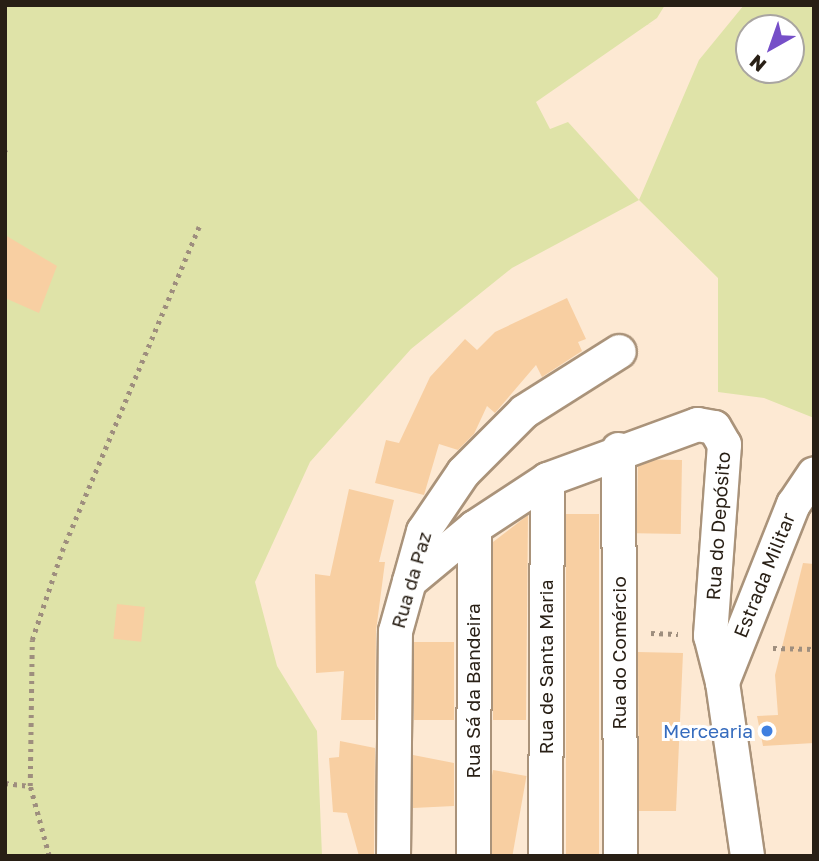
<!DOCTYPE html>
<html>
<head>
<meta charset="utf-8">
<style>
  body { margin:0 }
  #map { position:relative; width:819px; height:861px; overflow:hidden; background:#fde9d3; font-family:"Golos Text",sans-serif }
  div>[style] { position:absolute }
  .green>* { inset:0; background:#dfe3a8 }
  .building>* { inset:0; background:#f8cfa2; transform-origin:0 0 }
  .path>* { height:4.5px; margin-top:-2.25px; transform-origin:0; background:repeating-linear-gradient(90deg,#9e8e7e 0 3.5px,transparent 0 8.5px) }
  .roads { filter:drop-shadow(2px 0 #aa937a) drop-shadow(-2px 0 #aa937a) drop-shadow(0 2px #aa937a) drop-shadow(0 -2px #aa937a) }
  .street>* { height:33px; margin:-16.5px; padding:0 16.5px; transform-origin:16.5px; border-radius:16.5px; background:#fff }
  .dots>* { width:19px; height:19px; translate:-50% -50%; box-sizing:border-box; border:4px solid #fff; border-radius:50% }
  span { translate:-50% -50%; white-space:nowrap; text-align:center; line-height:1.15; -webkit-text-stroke:6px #fff; paint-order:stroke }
  .street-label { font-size:19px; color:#281f15 }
  .shop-label { font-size:19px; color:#366cbe }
  .right { translate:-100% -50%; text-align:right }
  .frame { position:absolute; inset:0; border:7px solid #281f15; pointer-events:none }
  .north { position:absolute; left:735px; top:14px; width:70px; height:70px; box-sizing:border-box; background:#fff; border:2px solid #a9a5a1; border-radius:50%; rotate:220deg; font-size:19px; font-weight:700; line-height:28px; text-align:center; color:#281f15 }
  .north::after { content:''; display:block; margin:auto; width:24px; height:32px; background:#764fc8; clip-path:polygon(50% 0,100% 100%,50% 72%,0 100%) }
</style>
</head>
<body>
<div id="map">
  <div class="green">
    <i style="clip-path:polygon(evenodd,5px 5px,665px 5px,657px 18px,536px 102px,550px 129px,568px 122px,639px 200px,699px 60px,744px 5px,814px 5px,814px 418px,764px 398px,718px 392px,718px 278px,639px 200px,512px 268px,411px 349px,310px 462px,255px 582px,277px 666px,317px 731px,322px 856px,5px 856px,5px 5px,749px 28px,791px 28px,791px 70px,749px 70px,749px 28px)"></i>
  </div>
  <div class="building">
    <i style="clip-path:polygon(5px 235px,57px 266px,39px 313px,5px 298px)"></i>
    <i style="clip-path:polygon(567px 298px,586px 339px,578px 342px,582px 351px,542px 377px,536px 365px,495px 413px,487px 406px,474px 434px,458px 450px,439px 444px,424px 495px,375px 483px,386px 440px,399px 443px,430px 377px,465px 339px,477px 350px,495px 332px)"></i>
    <i style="left:682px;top:460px;width:74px;height:44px;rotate:91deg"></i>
    <i style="clip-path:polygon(349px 489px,394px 500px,379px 562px,385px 562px,376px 631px,375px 720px,341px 720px,344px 671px,316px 673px,315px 574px,330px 576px)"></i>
    <i style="left:566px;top:514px;width:33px;height:342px"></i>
    <i style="clip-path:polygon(528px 515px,526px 720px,493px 720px,493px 542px)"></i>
    <i style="clip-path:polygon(803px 563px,814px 564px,814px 743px,763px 746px,757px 716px,778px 715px,775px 675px)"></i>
    <i style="left:117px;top:604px;width:28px;height:35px;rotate:6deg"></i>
    <i style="left:454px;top:642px;width:78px;height:40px;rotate:90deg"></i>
    <i style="clip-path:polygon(638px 652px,683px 653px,676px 811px,639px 811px)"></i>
    <i style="clip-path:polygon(340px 741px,375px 748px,374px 856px,359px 856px,347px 813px,333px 812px,329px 758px,339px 757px)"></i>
    <i style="clip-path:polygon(413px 755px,454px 763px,454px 806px,413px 808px)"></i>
    <i style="left:493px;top:770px;width:34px;height:86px;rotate:10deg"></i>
  </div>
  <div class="path">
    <i style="left:5px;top:150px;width:2px;rotate:-27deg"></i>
    <i style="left:651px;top:633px;width:27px;rotate:2deg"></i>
    <i style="left:773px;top:648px;width:41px;rotate:1.4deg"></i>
    <i style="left:5px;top:783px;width:25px;rotate:7deg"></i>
    <i style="left:49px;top:856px;width:73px;rotate:-105.2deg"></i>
    <i style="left:30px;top:786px;width:146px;rotate:-89.2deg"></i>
    <i style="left:32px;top:640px;width:94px;rotate:-71.4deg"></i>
    <i style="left:62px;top:551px;width:352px;rotate:-67.1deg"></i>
  </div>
  <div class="roads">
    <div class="street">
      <i style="left:618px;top:449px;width:407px;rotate:89.7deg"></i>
      <i style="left:409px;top:581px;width:85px;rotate:-39.7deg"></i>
      <i style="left:474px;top:527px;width:87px;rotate:-33.3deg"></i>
      <i style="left:547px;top:479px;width:160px;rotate:-20.1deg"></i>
      <i style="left:697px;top:424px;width:17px;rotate:10deg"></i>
      <i style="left:714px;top:427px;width:20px;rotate:60deg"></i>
      <i style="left:724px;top:444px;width:192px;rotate:94.2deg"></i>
      <i style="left:710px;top:635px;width:49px;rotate:75.7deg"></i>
      <i style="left:722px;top:682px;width:176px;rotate:81.8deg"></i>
      <i style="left:722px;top:682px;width:192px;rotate:-68.3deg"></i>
      <i style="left:793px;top:504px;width:37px;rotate:-56deg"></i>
      <i style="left:393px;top:856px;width:225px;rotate:-89.5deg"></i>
      <i style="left:395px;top:631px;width:104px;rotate:-74.4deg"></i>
      <i style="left:423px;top:531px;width:71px;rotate:-55.9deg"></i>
      <i style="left:463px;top:472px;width:86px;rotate:-45deg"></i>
      <i style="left:524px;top:411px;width:112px;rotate:-32.3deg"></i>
      <i style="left:473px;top:856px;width:329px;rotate:-89.8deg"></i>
      <i style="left:545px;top:856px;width:377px;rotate:-89.7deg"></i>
    </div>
  </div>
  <div class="dots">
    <i style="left:767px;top:731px;background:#3f7fe0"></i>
  </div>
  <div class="street-label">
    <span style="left:718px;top:526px;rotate:-86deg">Rua do Depósito</span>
    <span style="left:764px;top:575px;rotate:-68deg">Estrada Militar</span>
    <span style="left:411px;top:580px;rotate:-74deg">Rua da Paz</span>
    <span style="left:619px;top:653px;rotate:-90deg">Rua do Comércio</span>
    <span style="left:546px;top:667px;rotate:-90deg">Rua de Santa Maria</span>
    <span style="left:473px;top:691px;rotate:-90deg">Rua Sá da Bandeira</span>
  </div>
  <div class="shop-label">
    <span class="right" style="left:753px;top:731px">Mercearia</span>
  </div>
  <div class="frame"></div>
  <div class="north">N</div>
</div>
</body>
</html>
